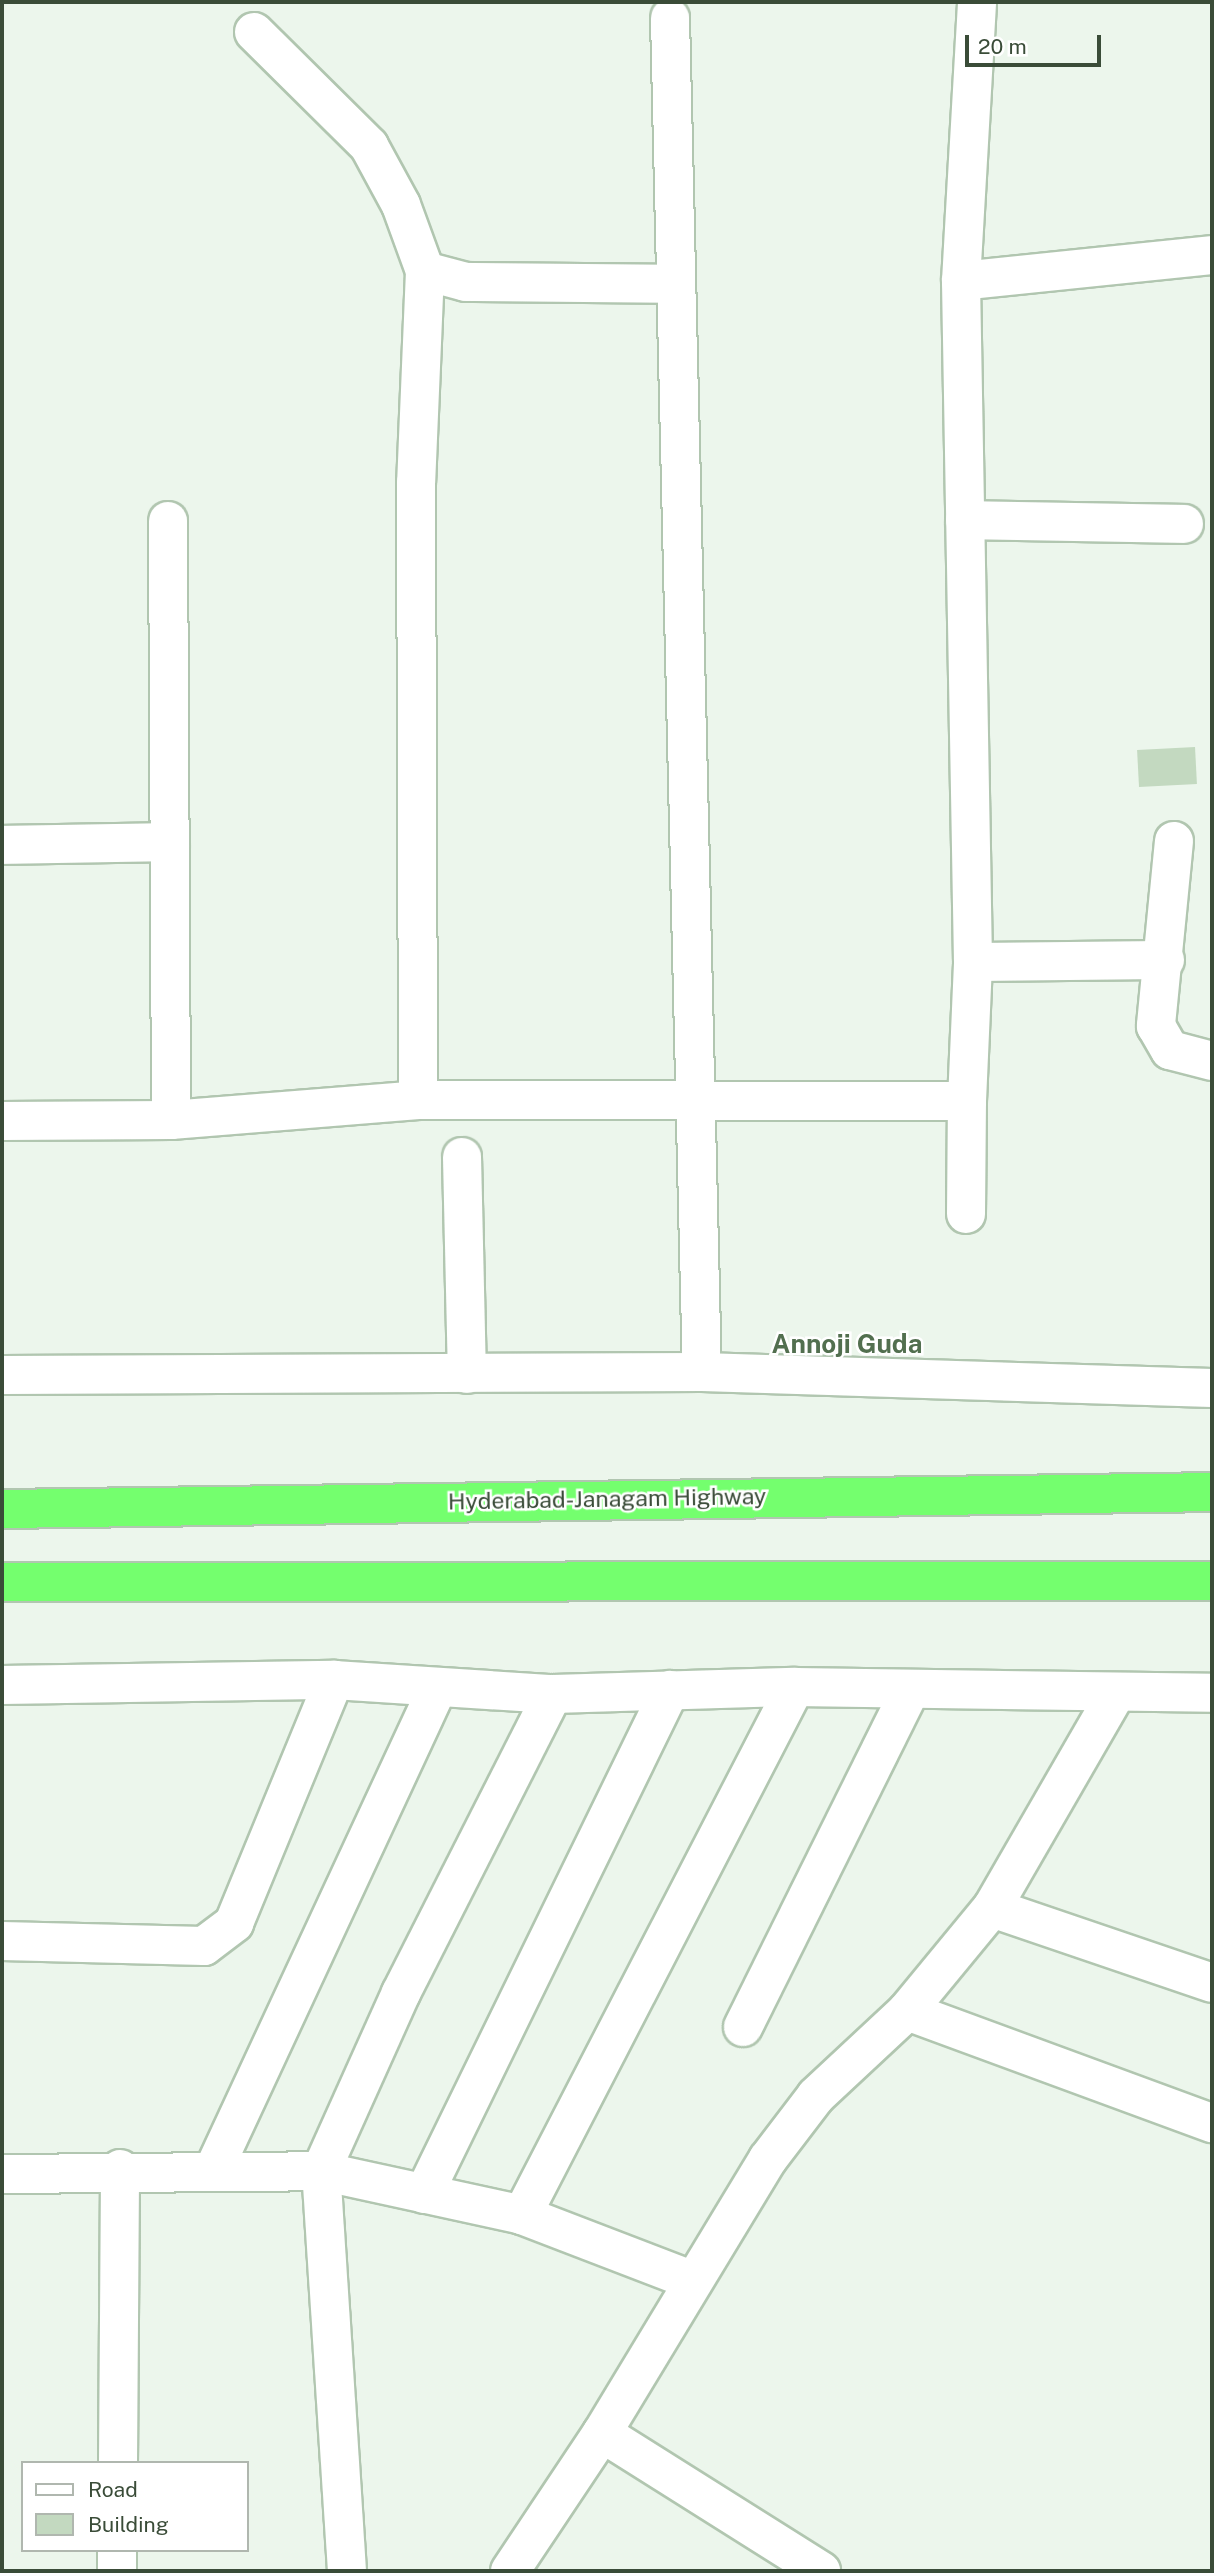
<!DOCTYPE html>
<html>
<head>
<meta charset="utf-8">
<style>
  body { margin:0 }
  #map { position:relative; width:1214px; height:2573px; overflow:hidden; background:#ecf6ec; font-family:"Public Sans",sans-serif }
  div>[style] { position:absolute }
  .building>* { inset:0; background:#c3d9c0; transform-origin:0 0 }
  .roads { filter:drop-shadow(2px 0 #b1c6b0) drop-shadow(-2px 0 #b1c6b0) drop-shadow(0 2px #b1c6b0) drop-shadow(0 -2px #b1c6b0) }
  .minor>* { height:38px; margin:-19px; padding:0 19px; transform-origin:19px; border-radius:19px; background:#fff }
  .highway>* { height:38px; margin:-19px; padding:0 19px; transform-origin:19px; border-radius:19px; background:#74ff6e }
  span { translate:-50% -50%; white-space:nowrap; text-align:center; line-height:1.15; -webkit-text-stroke:5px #fff; paint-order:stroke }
  .street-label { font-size:23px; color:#3a4c38 }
  .quarter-label { font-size:26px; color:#526f4f; font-weight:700 }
  .frame { position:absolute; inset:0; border:4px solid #3a4c38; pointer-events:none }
  .legend { position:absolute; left:21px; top:2461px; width:228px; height:91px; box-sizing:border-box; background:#fff; border:2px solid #b0b7af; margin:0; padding:9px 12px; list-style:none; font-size:21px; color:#3a4c38 }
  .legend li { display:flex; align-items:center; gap:14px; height:35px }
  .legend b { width:35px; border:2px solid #b0b7af }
  .scale { position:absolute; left:965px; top:35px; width:136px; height:32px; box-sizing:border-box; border:4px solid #3a4c38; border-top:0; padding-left:9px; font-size:21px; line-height:24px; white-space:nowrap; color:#3a4c38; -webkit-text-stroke:5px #fff; paint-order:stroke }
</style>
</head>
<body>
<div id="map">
  <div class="building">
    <i style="left:1195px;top:747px;width:37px;height:58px;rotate:87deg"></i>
  </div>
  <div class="roads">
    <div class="minor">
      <i style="left:670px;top:18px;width:1354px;rotate:88.65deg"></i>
      <i style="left:254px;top:32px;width:162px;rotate:44.7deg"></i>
      <i style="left:369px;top:146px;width:67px;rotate:61.5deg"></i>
      <i style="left:401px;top:205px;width:70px;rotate:70deg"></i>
      <i style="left:425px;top:271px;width:211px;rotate:92.4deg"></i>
      <i style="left:416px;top:482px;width:618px;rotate:89.81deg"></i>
      <i style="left:425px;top:271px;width:42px;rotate:15deg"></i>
      <i style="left:466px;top:282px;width:209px;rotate:0.5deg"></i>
      <i style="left:961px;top:281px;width:252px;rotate:-5.9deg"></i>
      <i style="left:965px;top:520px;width:219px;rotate:1deg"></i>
      <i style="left:168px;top:521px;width:599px;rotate:89.71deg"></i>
      <i style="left:1174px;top:841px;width:186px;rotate:95.6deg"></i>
      <i style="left:1156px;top:1026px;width:28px;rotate:60deg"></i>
      <i style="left:1170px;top:1050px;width:43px;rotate:14.7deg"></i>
      <i style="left:2px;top:845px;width:168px;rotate:-1deg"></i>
      <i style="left:973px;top:962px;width:192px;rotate:-0.6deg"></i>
      <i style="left:2px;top:1121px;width:169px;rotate:-0.3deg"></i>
      <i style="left:171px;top:1120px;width:248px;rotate:-4.6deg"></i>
      <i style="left:418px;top:1100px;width:549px;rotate:0.1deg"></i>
      <i style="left:967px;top:1101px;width:139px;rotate:-87.5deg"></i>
      <i style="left:973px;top:962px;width:681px;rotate:-91.01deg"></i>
      <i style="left:961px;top:281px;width:279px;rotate:-86.7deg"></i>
      <i style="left:462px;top:1157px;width:217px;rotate:88.7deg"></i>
      <i style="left:966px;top:1214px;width:113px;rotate:-89.5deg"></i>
      <i style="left:2px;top:1375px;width:700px;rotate:-0.25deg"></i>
      <i style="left:702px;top:1372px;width:510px;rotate:1.8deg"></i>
      <i style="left:2px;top:1685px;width:332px;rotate:-0.9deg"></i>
      <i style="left:334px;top:1680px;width:219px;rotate:3.7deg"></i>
      <i style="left:553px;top:1694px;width:242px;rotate:-1.7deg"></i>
      <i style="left:795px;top:1687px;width:417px;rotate:0.8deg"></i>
      <i style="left:992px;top:1908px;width:232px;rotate:18.8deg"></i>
      <i style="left:2px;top:1941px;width:202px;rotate:1.4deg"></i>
      <i style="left:204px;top:1946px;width:38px;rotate:-37deg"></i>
      <i style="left:234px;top:1923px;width:263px;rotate:-67.6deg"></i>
      <i style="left:907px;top:2011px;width:325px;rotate:20.2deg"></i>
      <i style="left:743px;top:2027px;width:373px;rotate:-63.6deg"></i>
      <i style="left:213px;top:2171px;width:532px;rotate:-65.07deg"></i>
      <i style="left:2px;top:2174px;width:319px;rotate:-0.5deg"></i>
      <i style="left:321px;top:2171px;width:206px;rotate:12.3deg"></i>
      <i style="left:522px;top:2215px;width:181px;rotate:21deg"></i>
      <i style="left:424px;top:2194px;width:561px;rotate:-63.98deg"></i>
      <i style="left:522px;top:2215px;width:594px;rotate:-62.66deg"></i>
      <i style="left:602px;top:2433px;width:259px;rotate:32.2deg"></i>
      <i style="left:118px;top:2463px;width:294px;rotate:-89.6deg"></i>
      <i style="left:117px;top:2571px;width:21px;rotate:-90deg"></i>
      <i style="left:347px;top:2571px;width:401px;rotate:-93.7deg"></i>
      <i style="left:321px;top:2171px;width:195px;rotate:-65.8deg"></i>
      <i style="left:401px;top:1993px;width:335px;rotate:-63.1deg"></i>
      <i style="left:510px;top:2571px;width:166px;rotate:-56.3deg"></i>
      <i style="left:602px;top:2433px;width:320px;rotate:-58.8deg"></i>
      <i style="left:768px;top:2159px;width:79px;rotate:-52.7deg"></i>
      <i style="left:816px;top:2096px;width:125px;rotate:-43deg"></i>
      <i style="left:907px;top:2011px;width:134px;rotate:-50.5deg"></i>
      <i style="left:992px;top:1908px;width:246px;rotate:-60deg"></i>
    </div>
    <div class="highway">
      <i style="left:2px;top:1509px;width:1210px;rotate:-0.8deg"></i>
      <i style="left:2px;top:1582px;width:1210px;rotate:-0.05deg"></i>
    </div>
  </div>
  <div class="street-label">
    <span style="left:607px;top:1499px;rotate:-1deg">Hyderabad-Janagam Highway</span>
  </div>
  <div class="quarter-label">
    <span style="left:847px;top:1344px">Annoji Guda</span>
  </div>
  <div class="frame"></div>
  <ul class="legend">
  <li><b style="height:9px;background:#fff"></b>Road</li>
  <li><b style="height:19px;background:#c3d9c0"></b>Building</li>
  </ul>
  <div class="scale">20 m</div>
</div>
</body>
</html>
